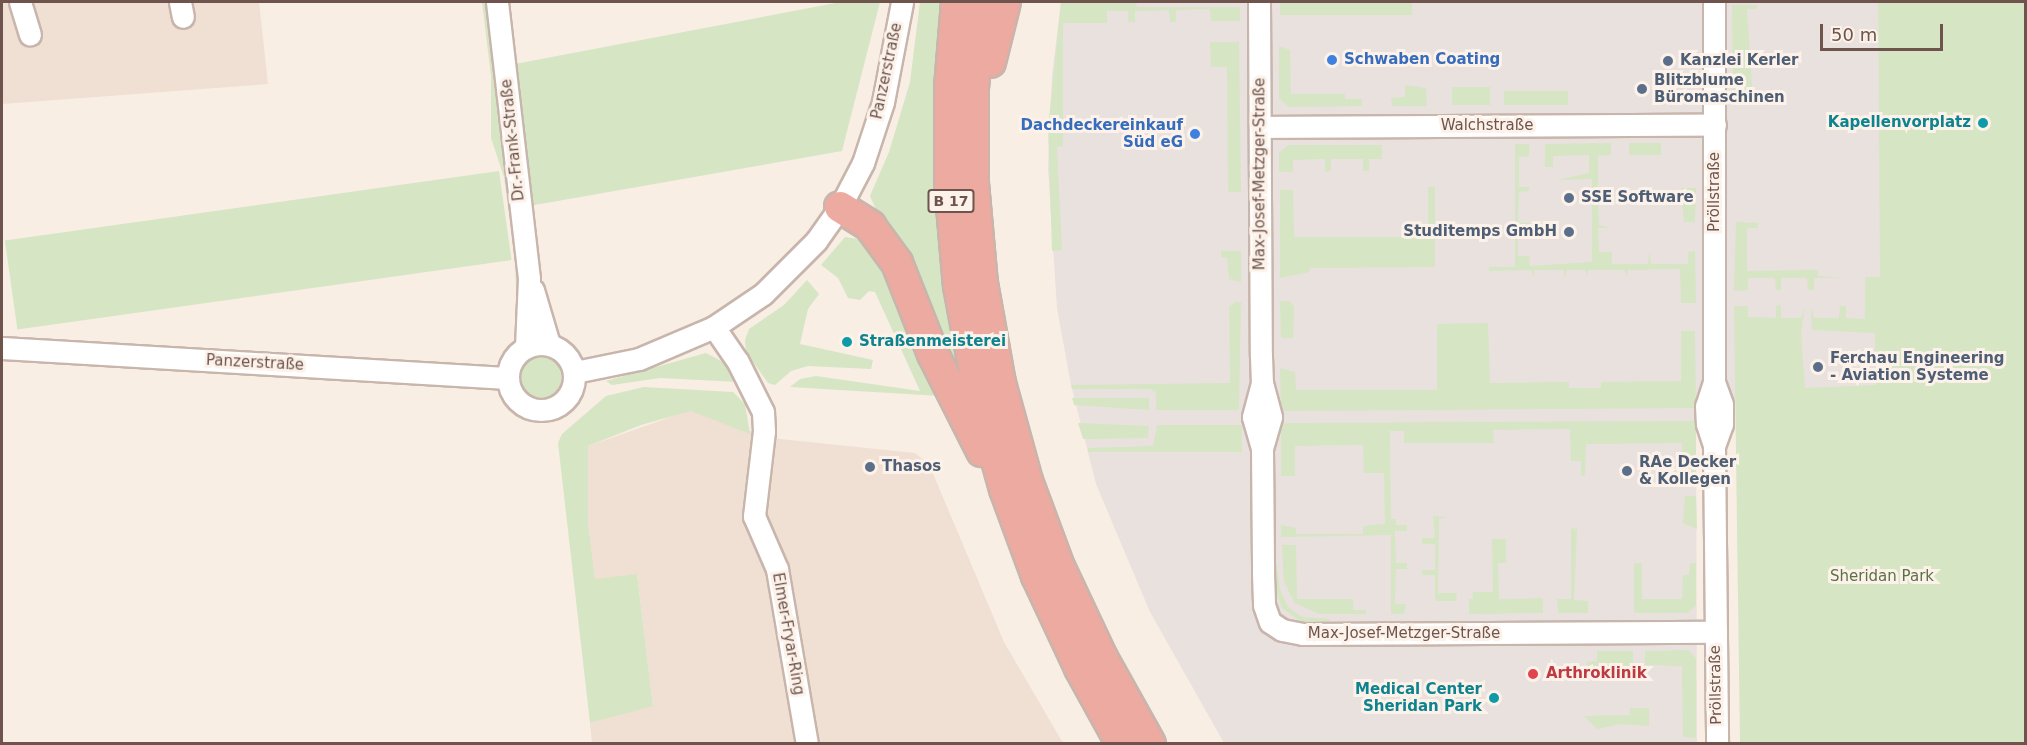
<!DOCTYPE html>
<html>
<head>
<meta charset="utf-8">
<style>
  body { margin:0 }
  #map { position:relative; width:2027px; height:745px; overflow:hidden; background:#f9eee4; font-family:"DejaVu Sans",sans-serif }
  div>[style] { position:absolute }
  .residential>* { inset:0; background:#f0dfd3 }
  .industrial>* { inset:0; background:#e9e1de }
  .green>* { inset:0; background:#d6e5c4; transform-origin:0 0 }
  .round { border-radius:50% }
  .roads { filter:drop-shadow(2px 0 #c8b5ac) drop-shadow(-2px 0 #c8b5ac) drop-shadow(0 2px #c8b5ac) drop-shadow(0 -2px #c8b5ac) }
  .minor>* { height:21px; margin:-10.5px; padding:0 10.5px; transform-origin:10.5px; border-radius:10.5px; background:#fff }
  .minor>.ring { margin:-10.5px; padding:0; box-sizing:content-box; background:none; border:21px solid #fff; border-radius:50% }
  .highway>* { height:30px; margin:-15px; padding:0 15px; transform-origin:15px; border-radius:15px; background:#ecaaa1 }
  .dots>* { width:16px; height:16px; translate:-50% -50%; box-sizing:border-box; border:3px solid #fcf2e9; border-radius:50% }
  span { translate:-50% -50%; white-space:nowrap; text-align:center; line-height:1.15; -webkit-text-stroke:6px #fcf2e9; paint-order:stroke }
  .shield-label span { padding:2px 4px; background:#fcf2e9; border:2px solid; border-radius:4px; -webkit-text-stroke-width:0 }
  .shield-label { font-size:14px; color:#6e544d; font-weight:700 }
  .shop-label { font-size:15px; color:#366cbe; font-weight:700 }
  .left { translate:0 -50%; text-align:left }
  .right { translate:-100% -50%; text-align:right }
  .service-label { font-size:15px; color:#4e5e75; font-weight:700 }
  .street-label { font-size:15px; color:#6e544d }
  .culture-label { font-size:15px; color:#0d838f; font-weight:700 }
  .park-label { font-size:15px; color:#5a7246 }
  .health-label { font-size:15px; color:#be3a42; font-weight:700 }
  .frame { position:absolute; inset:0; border:3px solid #6e544d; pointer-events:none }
  .scale { position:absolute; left:1820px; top:24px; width:123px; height:27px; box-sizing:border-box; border:3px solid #6e544d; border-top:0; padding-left:8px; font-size:18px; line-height:21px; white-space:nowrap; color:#6e544d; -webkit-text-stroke:4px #fcf2e9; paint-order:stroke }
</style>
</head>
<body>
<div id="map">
  <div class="residential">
    <i style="clip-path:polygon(2px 2px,259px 2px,268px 84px,2px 104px)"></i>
    <i style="clip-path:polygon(691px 410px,771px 438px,915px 453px,929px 464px,1004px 642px,1063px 743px,592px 743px,590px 723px,653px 705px,637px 574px,595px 580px,588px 523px,588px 446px)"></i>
  </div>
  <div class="industrial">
    <i style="clip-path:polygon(1061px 2px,1878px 2px,1882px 397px,1735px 399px,1696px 408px,1697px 743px,1224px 743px,1150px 612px,1096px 484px,1071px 385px,1057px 308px,1048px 169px,1052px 75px)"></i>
  </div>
  <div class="green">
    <i style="clip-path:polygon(482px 2px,489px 2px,521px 313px,517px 313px,515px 261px,504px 177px,491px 138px,491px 76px)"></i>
    <i style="clip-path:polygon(841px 2px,880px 2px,842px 151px,529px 206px,515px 64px)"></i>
    <i style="clip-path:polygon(920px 2px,944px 2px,963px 390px,894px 229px,877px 212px,870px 196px,889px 152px,910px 82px)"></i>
    <i style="clip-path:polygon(1061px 2px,1136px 2px,1137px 7px,1240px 7px,1240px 21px,1211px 21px,1210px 9px,1176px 10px,1176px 22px,1170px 22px,1169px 10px,1135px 11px,1135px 22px,1128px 22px,1128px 11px,1107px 11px,1107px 23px,1063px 23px,1063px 146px,1057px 147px,1062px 250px,1052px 251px,1048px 128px)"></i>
    <i style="left:1280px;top:2px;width:132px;height:13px"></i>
    <i style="clip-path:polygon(1878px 2px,2025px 2px,2025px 743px,1740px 743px,1734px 306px,1748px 306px,1748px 317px,1776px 318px,1776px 306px,1781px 305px,1781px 318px,1801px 318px,1805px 306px,1801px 333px,1805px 388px,1876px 385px,1875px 333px,1812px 330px,1811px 306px,1814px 318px,1839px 318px,1840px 306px,1846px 306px,1846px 318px,1865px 319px,1865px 277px,1880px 277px)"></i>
    <i style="clip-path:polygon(1732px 5px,1757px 5px,1757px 9px,1747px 9px,1753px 103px,1733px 103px)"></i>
    <i style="clip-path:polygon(1210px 42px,1239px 42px,1241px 192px,1228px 192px,1227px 67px,1211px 67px)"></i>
    <i style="clip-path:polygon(1279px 46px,1290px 50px,1291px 94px,1345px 94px,1345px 99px,1362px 99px,1362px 106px,1288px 107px,1279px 98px)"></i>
    <i style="clip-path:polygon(1405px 85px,1426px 88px,1427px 106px,1392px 106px,1391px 98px,1405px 97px)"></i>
    <i style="left:1452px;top:87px;width:38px;height:18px"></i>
    <i style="left:1568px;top:91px;width:14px;height:64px;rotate:90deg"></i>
    <i style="clip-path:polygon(1611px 143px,1611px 155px,1598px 156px,1598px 197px,1611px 200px,1598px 201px,1599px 225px,1611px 228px,1598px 228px,1599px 252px,1612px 252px,1612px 264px,1648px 264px,1649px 252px,1651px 264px,1688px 264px,1688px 252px,1695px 251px,1696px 303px,1681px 303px,1680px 269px,1628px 270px,1627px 277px,1624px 270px,1588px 270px,1588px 277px,1585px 270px,1567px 270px,1564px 278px,1564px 270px,1534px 270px,1534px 278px,1531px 270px,1489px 271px,1489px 267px,1515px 267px,1515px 144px,1529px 144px,1529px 156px,1519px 157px,1519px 187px,1529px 187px,1529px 191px,1519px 192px,1518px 222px,1530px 223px,1530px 227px,1518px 228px,1518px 256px,1529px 256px,1530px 266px,1592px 262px,1592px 179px,1558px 180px,1589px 173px,1589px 155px,1553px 156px,1553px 167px,1545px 167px,1545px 144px)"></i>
    <i style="left:1629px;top:143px;width:32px;height:12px"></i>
    <i style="clip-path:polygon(1288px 145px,1382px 145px,1382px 159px,1369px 159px,1369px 171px,1363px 171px,1363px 159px,1331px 159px,1331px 171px,1325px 172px,1325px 159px,1293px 160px,1293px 172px,1279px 172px,1279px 153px)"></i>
    <i style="left:499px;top:171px;width:90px;height:499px;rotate:82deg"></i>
    <i style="clip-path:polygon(1428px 187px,1435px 187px,1435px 267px,1310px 268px,1309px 272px,1280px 278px,1280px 190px,1293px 190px,1294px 237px,1428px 237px)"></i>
    <i style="clip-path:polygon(1681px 188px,1696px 188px,1695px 222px,1684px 222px)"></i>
    <i style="clip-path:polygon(1736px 222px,1758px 223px,1758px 228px,1747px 228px,1747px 271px,1818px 270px,1818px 276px,1843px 278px,1814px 278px,1814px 290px,1808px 290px,1807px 278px,1781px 278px,1781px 290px,1776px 290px,1775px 278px,1748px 278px,1748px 290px,1734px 291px)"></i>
    <i style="clip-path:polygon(845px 237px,871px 241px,940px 396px,790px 387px,800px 379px,816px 376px,920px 391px,875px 292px,869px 291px,860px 300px,848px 298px,838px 278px,821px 265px)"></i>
    <i style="clip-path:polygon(1221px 251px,1241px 251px,1241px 282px,1229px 279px,1227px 258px,1221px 257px)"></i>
    <i style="clip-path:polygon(807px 280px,819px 294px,808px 309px,800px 344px,873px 360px,871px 369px,808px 366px,791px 371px,775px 385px,768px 383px,746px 352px,745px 340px,749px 329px,784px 305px)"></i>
    <i style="clip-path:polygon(1280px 301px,1290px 301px,1294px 307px,1293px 338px,1281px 338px)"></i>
    <i style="clip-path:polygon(1235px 302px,1241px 302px,1239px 410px,1156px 410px,1156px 393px,1150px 389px,1072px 389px,1071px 385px,1230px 383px,1229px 307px)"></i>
    <i style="clip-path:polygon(1488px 323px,1490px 383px,1569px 382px,1569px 388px,1601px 388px,1601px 382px,1681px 381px,1681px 331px,1695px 331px,1696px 408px,1281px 411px,1280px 368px,1295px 372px,1296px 390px,1437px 390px,1437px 324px)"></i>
    <i class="round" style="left:518px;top:352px;width:48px;height:48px"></i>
    <i style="clip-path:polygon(706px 353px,725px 363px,738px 382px,660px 378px,612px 385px,606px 381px)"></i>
    <i style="clip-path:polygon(644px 387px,733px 392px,745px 404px,750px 434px,691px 411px,641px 425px,588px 446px,588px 523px,595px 579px,637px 574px,653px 706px,590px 723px,558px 443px,562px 434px,606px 396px)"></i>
    <i style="clip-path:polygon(1072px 398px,1149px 398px,1149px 410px,1074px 405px)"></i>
    <i style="clip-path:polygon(1696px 421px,1696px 470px,1692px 478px,1697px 479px,1683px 479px,1682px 443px,1586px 444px,1585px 475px,1581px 476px,1581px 461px,1571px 461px,1570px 429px,1493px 430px,1494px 443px,1404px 443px,1404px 431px,1390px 431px,1391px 519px,1396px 519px,1396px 525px,1407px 525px,1407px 531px,1395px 531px,1396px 563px,1407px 563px,1407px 569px,1396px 569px,1395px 604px,1406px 604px,1404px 614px,1391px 614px,1391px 535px,1281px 537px,1281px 525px,1296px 528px,1296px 534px,1363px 534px,1363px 527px,1369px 525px,1385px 524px,1384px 473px,1364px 473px,1363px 445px,1295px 446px,1295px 476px,1281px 476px,1281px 423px)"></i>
    <i style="clip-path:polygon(1078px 423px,1149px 426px,1148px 438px,1083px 439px)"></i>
    <i style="clip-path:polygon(1157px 425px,1242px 425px,1242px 452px,1088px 452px,1088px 448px,1153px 446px)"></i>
    <i style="clip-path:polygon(1685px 496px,1696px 496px,1697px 529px,1683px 523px)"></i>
    <i style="clip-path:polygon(1433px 516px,1447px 517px,1439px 519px,1438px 593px,1457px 593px,1456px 601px,1435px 601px,1435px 575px,1422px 575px,1422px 570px,1435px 570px,1435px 544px,1422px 544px,1422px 538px,1435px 538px)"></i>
    <i style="clip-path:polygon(1571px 528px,1577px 529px,1574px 600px,1588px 601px,1588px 613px,1558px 613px,1557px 599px,1571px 599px)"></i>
    <i style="clip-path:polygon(1492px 539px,1506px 539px,1506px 563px,1498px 563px,1499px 599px,1543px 598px,1543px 613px,1469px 614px,1469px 599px,1473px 599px,1473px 592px,1493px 592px)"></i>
    <i style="clip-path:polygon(1282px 545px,1296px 545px,1297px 599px,1353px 599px,1353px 610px,1366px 610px,1366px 614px,1319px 614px,1295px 603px,1284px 582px)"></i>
    <i style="clip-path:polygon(1274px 546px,1280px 589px,1288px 607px,1302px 617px,1329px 619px,1331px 625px,1301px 622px,1282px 608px,1273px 583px)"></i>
    <i style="clip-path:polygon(1634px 563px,1642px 563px,1642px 599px,1682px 599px,1683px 575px,1689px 575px,1690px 563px,1696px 563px,1696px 605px,1688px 613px,1634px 613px)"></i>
    <i style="clip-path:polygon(1688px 650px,1696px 658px,1696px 738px,1683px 737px,1682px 666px,1645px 665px,1645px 651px)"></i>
    <i style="clip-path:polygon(1597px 651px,1633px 651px,1633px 666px,1587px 666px,1587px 662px,1597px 661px)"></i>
    <i style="clip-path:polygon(1630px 708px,1649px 708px,1649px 726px,1620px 724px,1597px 729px,1584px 716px,1630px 715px)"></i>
  </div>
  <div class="roads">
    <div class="minor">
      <i style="left:20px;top:2px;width:34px;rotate:73deg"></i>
      <i style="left:180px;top:2px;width:15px;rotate:79deg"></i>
      <i style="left:497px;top:2px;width:278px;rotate:83.4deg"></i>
      <i style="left:529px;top:278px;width:69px;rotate:92.5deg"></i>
      <i style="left:1259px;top:2px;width:354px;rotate:89.7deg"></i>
      <i style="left:1261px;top:356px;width:27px;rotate:88deg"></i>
      <i style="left:1262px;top:383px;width:35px;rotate:75deg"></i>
      <i style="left:1271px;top:417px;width:33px;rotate:106deg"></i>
      <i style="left:1262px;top:449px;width:125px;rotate:89.5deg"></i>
      <i style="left:1263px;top:574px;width:31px;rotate:88deg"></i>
      <i style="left:1264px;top:605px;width:18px;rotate:71deg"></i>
      <i style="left:1270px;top:622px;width:14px;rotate:34deg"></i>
      <i style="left:1282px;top:630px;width:20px;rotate:11deg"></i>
      <i style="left:1302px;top:634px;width:414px;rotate:-0.3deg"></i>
      <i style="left:1714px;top:2px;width:380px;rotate:90deg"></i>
      <i style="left:1714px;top:382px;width:25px;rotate:108deg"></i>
      <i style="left:1706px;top:406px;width:18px;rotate:87deg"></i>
      <i style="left:1707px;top:424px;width:23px;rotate:72deg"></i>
      <i style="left:1714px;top:446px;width:298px;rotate:89.4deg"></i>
      <i style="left:1260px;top:127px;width:455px;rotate:-0.3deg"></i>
      <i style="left:533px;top:290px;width:56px;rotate:73.5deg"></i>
      <i style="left:714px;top:327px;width:42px;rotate:55.6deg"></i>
      <i style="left:738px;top:362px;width:56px;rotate:63.4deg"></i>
      <i style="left:763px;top:412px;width:19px;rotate:87deg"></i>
      <i style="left:764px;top:431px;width:86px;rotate:96.7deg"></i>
      <i style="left:754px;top:516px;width:58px;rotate:66.5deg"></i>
      <i style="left:777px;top:569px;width:178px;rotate:80.3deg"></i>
      <i class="ring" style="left:508px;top:344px;width:45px;height:45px"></i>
      <i style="left:2px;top:348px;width:507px;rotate:3.39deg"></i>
      <i style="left:575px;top:372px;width:65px;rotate:-11.5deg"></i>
      <i style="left:639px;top:359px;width:82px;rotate:-23.1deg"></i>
      <i style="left:714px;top:327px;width:59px;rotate:-34deg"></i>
      <i style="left:763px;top:294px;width:75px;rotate:-45deg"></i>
      <i style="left:816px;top:241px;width:42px;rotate:-54.8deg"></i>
      <i style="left:840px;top:207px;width:50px;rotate:-62.4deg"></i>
      <i style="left:863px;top:163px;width:64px;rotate:-71.8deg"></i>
      <i style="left:883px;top:102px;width:102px;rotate:-79.2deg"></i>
      <i style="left:1714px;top:382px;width:23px;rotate:70deg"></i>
      <i style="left:1722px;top:404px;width:20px;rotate:90deg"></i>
      <i style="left:1722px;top:424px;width:23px;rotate:110deg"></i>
      <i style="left:1262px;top:383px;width:35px;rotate:105deg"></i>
      <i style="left:1253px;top:417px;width:33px;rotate:74deg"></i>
    </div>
    <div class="highway">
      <i style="left:957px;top:2px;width:85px;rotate:94.7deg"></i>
      <i style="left:950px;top:87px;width:97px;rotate:90deg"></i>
      <i style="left:950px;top:184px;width:102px;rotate:85deg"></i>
      <i style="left:959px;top:286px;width:115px;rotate:79.5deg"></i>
      <i style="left:980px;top:399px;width:93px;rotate:74.5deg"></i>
      <i style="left:1005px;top:489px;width:93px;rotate:69.8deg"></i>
      <i style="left:1037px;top:576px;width:102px;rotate:64.9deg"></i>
      <i style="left:1080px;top:668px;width:87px;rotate:61.1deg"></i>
      <i style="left:981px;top:2px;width:86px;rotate:95.3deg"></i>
      <i style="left:973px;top:88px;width:95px;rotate:90deg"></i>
      <i style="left:973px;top:183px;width:100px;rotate:84.9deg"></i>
      <i style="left:982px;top:283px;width:102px;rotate:79.8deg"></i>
      <i style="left:1000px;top:383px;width:102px;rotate:74.6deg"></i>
      <i style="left:1027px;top:481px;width:92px;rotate:69.6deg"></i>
      <i style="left:1059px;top:567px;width:101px;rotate:64.7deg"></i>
      <i style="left:1102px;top:658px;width:98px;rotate:60.8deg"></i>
      <i style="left:990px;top:62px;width:62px;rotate:-76deg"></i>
      <i style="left:840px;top:207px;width:36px;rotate:32deg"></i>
      <i style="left:870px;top:226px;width:46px;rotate:53.9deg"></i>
      <i style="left:897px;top:263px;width:98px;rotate:68.4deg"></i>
      <i style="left:933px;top:354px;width:109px;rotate:63.2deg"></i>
    </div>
  </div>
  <div class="dots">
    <i style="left:1332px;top:60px;background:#3f7fe0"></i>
    <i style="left:1668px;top:61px;background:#5c6f8a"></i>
    <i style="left:1642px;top:89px;background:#5c6f8a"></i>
    <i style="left:1983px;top:123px;background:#0f9aa8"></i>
    <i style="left:1195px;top:134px;background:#3f7fe0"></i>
    <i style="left:1569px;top:198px;background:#5c6f8a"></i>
    <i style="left:1569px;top:232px;background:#5c6f8a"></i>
    <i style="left:847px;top:342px;background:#0f9aa8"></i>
    <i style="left:1818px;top:367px;background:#5c6f8a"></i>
    <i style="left:870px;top:467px;background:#5c6f8a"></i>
    <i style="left:1627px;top:471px;background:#5c6f8a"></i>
    <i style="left:1533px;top:674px;background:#e0444e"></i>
    <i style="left:1494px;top:698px;background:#0f9aa8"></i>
  </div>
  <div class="shield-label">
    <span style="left:951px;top:201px">B 17</span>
  </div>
  <div class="shop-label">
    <span class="left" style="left:1344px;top:60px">Schwaben Coating</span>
    <span class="right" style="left:1183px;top:134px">Dachdeckereinkauf<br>Süd eG</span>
  </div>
  <div class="service-label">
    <span class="left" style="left:1680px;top:61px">Kanzlei Kerler</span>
    <span class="left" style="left:1654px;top:89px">Blitzblume<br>Büromaschinen</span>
    <span class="left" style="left:1581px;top:198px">SSE Software</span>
    <span class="right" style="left:1557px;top:232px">Studitemps GmbH</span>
    <span class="left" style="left:1830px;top:367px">Ferchau Engineering<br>- Aviation Systeme</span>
    <span class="left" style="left:1639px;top:471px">RAe Decker<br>&amp; Kollegen</span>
    <span class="left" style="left:882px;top:467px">Thasos</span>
  </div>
  <div class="street-label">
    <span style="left:887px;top:71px;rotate:-78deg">Panzerstraße</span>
    <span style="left:1487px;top:126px">Walchstraße</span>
    <span style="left:513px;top:140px;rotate:-96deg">Dr.-Frank-Straße</span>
    <span style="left:1260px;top:174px;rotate:-90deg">Max-Josef-Metzger-Straße</span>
    <span style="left:1715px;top:192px;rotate:-90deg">Pröllstraße</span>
    <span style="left:255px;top:363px;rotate:3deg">Panzerstraße</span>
    <span style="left:788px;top:634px;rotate:80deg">Elmer-Fryar-Ring</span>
    <span style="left:1404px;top:634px">Max-Josef-Metzger-Straße</span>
    <span style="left:1716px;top:685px;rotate:-91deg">Pröllstraße</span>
  </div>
  <div class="culture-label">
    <span class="right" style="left:1971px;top:123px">Kapellenvorplatz</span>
    <span class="left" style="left:859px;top:342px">Straßenmeisterei</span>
    <span class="right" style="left:1482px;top:698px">Medical Center<br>Sheridan Park</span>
  </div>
  <div class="park-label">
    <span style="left:1882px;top:577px">Sheridan Park</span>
  </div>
  <div class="health-label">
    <span class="left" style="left:1546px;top:674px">Arthroklinik</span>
  </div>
  <div class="frame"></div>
  <div class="scale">50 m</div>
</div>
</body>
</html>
